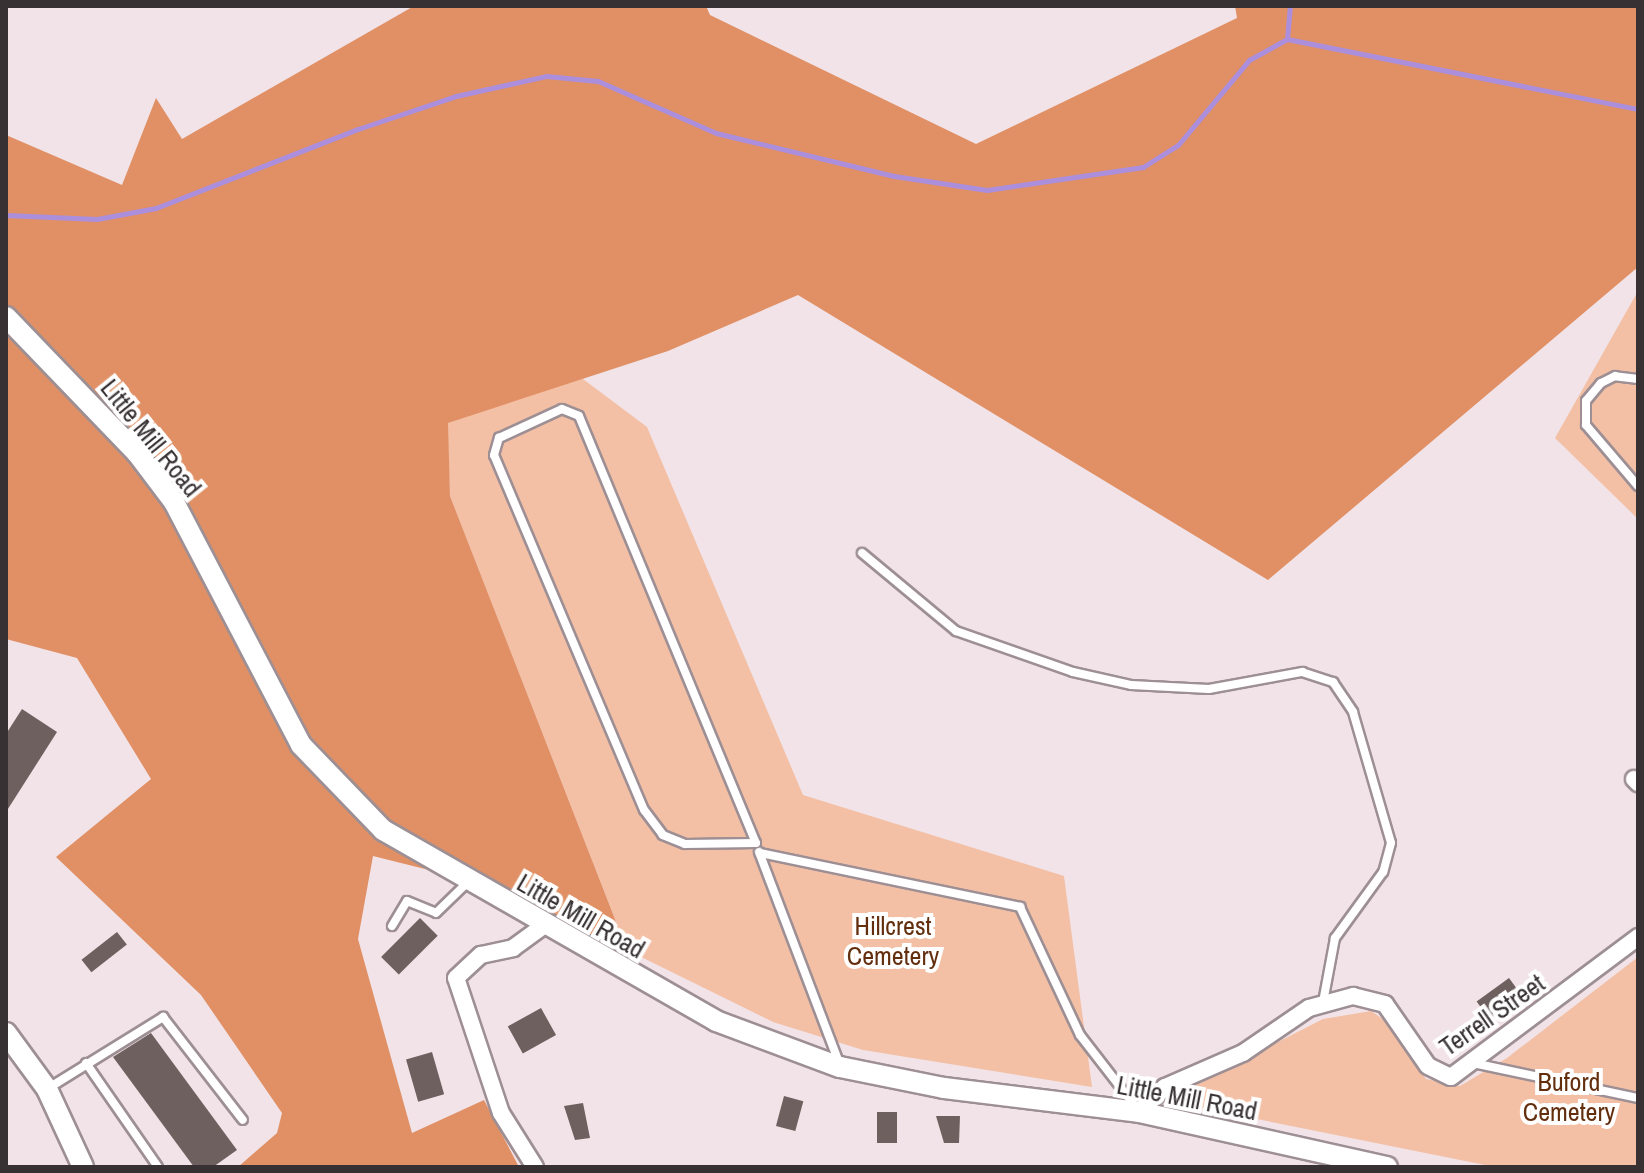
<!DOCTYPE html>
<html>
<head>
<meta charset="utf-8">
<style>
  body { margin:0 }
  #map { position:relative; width:1644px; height:1173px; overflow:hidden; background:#f1e3e8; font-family:"Archivo Narrow",sans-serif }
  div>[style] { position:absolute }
  .green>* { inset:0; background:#f3c0a5 }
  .forest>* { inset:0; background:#e09064 }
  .stream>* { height:5px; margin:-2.5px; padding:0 2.5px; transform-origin:2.5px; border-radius:2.5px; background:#ab8edc }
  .building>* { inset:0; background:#6d605f; transform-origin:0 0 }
  .roads { filter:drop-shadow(2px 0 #9d8f94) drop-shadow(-2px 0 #9d8f94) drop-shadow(0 2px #9d8f94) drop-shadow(0 -2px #9d8f94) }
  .service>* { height:8px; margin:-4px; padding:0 4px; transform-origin:4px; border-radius:4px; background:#fff }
  .minor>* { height:16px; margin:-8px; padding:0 8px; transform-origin:8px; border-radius:8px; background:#fff }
  .tertiary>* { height:20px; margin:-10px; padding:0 10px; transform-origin:10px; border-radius:10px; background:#fff }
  span { translate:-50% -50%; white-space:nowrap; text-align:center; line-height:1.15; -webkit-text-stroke:8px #fff; paint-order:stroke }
  .street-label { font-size:26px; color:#373133 }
  .park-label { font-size:26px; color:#622e0d }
  .frame { position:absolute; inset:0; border:8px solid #373133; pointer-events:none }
</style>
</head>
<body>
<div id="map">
  <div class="green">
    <i style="clip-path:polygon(1638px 291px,1638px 519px,1555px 438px)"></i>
    <i style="clip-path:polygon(579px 376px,647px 427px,803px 795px,1064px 876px,1092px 1087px,863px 1050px,773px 1022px,627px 950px,450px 496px,447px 423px)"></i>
    <i style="clip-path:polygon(1638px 957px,1638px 1167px,1495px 1167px,1177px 1103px,1185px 1089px,1323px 1019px,1371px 1011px,1386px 1021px,1426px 1079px,1460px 1086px,1507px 1058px)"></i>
  </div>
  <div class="forest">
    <i style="clip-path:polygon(414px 6px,706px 6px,710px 15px,976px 144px,1237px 18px,1235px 6px,1638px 6px,1638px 267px,1268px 580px,798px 295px,668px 351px,448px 423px,450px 496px,636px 973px,501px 888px,373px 856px,358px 939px,412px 1133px,484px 1100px,519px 1167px,238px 1167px,277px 1133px,282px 1113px,201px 995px,56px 857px,151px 779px,77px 658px,6px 639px,6px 135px,122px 185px,156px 98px,182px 139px)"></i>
  </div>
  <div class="stream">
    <i style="left:1287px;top:39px;width:33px;rotate:-85deg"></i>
    <i style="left:6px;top:215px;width:91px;rotate:2.5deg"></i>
    <i style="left:97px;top:219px;width:60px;rotate:-10.6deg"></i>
    <i style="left:156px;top:208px;width:217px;rotate:-21.4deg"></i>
    <i style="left:358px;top:129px;width:103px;rotate:-18.6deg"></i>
    <i style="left:456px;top:96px;width:92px;rotate:-12.5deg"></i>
    <i style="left:546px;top:76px;width:52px;rotate:5.5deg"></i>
    <i style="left:598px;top:81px;width:129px;rotate:23.8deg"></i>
    <i style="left:716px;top:133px;width:183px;rotate:13.6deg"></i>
    <i style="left:894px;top:176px;width:94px;rotate:8.6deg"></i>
    <i style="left:987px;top:190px;width:158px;rotate:-8.4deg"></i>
    <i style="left:1143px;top:167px;width:41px;rotate:-32.2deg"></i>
    <i style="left:1178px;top:145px;width:111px;rotate:-50.1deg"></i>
    <i style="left:1249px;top:60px;width:43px;rotate:-28.9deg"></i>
    <i style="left:1287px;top:39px;width:358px;rotate:11.3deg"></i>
  </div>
  <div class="building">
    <i style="clip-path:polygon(22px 709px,57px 732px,6px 812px,6px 734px)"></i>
    <i style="left:420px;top:918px;width:25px;height:55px;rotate:45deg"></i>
    <i style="left:117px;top:932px;width:16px;height:45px;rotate:52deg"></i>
    <i style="left:1509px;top:978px;width:22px;height:40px;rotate:54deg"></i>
    <i style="left:541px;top:1008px;width:31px;height:38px;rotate:61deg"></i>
    <i style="clip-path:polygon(151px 1033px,237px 1150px,213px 1167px,194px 1167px,113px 1057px)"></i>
    <i style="left:432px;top:1052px;width:44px;height:27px;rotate:74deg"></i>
    <i style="left:784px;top:1096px;width:20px;height:31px;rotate:15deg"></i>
    <i style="clip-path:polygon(583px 1103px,590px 1138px,575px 1140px,564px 1106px)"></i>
    <i style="left:877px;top:1112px;width:20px;height:31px"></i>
    <i style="clip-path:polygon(936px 1116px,960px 1116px,959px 1143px,944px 1143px)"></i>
  </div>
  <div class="roads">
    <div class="service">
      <i style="left:1638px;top:379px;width:23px;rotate:-173deg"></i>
      <i style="left:1615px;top:376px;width:16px;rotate:153deg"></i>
      <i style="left:1601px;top:383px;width:23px;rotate:130deg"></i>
      <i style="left:1586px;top:401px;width:24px;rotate:90deg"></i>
      <i style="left:1586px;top:425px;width:80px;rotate:49.6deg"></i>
      <i style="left:562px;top:409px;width:18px;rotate:22deg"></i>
      <i style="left:579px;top:416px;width:462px;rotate:67.5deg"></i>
      <i style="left:756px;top:843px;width:71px;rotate:179.2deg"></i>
      <i style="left:685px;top:844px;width:24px;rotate:-158deg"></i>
      <i style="left:663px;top:835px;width:31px;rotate:-127deg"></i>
      <i style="left:644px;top:810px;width:385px;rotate:-112.9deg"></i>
      <i style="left:494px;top:455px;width:18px;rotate:-74deg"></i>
      <i style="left:499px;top:438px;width:69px;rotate:-24.7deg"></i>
      <i style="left:862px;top:553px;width:122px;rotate:39.7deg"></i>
      <i style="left:956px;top:631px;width:124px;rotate:19.3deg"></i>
      <i style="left:1073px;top:672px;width:59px;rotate:12.6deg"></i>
      <i style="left:1131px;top:685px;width:78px;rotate:2.9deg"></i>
      <i style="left:1209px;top:689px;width:95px;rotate:-10.4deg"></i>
      <i style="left:1302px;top:672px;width:33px;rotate:18deg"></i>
      <i style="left:1333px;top:682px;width:36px;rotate:56deg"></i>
      <i style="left:1353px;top:712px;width:136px;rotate:73.8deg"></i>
      <i style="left:1391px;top:843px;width:30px;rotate:105deg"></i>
      <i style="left:1383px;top:872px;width:82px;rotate:126deg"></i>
      <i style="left:1335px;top:938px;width:65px;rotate:100.6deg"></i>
      <i style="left:759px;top:852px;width:226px;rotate:69.2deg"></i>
      <i style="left:760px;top:853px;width:266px;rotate:11.7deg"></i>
      <i style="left:1020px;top:907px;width:141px;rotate:64.9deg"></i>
      <i style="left:1080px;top:1035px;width:96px;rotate:52.2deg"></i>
      <i style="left:392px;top:926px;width:29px;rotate:-59deg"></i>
      <i style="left:407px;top:901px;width:31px;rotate:22deg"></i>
      <i style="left:436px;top:913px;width:45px;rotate:-44.1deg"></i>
      <i style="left:86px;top:1063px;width:126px;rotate:55.3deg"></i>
      <i style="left:1473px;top:1063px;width:169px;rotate:12deg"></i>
      <i style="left:47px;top:1089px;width:137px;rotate:-31.8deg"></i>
      <i style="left:163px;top:1017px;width:130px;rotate:52.2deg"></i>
    </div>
    <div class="minor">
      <i style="left:1634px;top:779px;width:6px;rotate:45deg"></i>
      <i style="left:1139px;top:1112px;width:36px;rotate:-44deg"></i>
      <i style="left:1165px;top:1087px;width:85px;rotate:-23.6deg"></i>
      <i style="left:1243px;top:1053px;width:80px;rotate:-34.3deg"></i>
      <i style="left:1309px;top:1008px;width:46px;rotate:-15.3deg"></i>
      <i style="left:1353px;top:996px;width:33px;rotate:14deg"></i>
      <i style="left:1385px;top:1004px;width:75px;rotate:55.3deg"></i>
      <i style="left:1428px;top:1066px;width:25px;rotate:26deg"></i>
      <i style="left:1451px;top:1077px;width:234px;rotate:-36.8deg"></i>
      <i style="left:535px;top:1167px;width:64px;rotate:-122.2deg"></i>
      <i style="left:501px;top:1113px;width:142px;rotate:-108.4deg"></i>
      <i style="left:456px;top:978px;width:34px;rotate:-43deg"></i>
      <i style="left:481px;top:955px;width:33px;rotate:-12deg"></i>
      <i style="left:513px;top:948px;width:39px;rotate:-36deg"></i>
    </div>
    <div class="tertiary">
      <i style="left:6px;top:317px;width:189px;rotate:46.1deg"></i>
      <i style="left:137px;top:453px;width:61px;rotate:52.9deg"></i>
      <i style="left:174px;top:502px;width:274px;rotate:62.4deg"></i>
      <i style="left:301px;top:745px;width:118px;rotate:46deg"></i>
      <i style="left:383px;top:830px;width:384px;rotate:29.8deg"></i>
      <i style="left:716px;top:1021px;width:132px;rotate:20.4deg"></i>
      <i style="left:840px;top:1067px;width:106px;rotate:11.4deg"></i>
      <i style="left:944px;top:1088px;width:196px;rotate:7deg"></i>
      <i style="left:1139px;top:1112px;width:254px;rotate:12.5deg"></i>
      <i style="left:6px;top:1033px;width:69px;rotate:53.8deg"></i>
      <i style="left:47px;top:1089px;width:86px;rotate:65.2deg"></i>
    </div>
  </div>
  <div class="street-label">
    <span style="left:151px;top:438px;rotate:51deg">Little Mill Road</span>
    <span style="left:581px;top:916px;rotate:30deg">Little Mill Road</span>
    <span style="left:1492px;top:1015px;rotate:-35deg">Terrell Street</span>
    <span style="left:1187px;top:1098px;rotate:11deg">Little Mill Road</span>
  </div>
  <div class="park-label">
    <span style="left:893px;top:941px">Hillcrest<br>Cemetery</span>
    <span style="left:1569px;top:1097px">Buford<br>Cemetery</span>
  </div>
  <div class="frame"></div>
</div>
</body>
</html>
